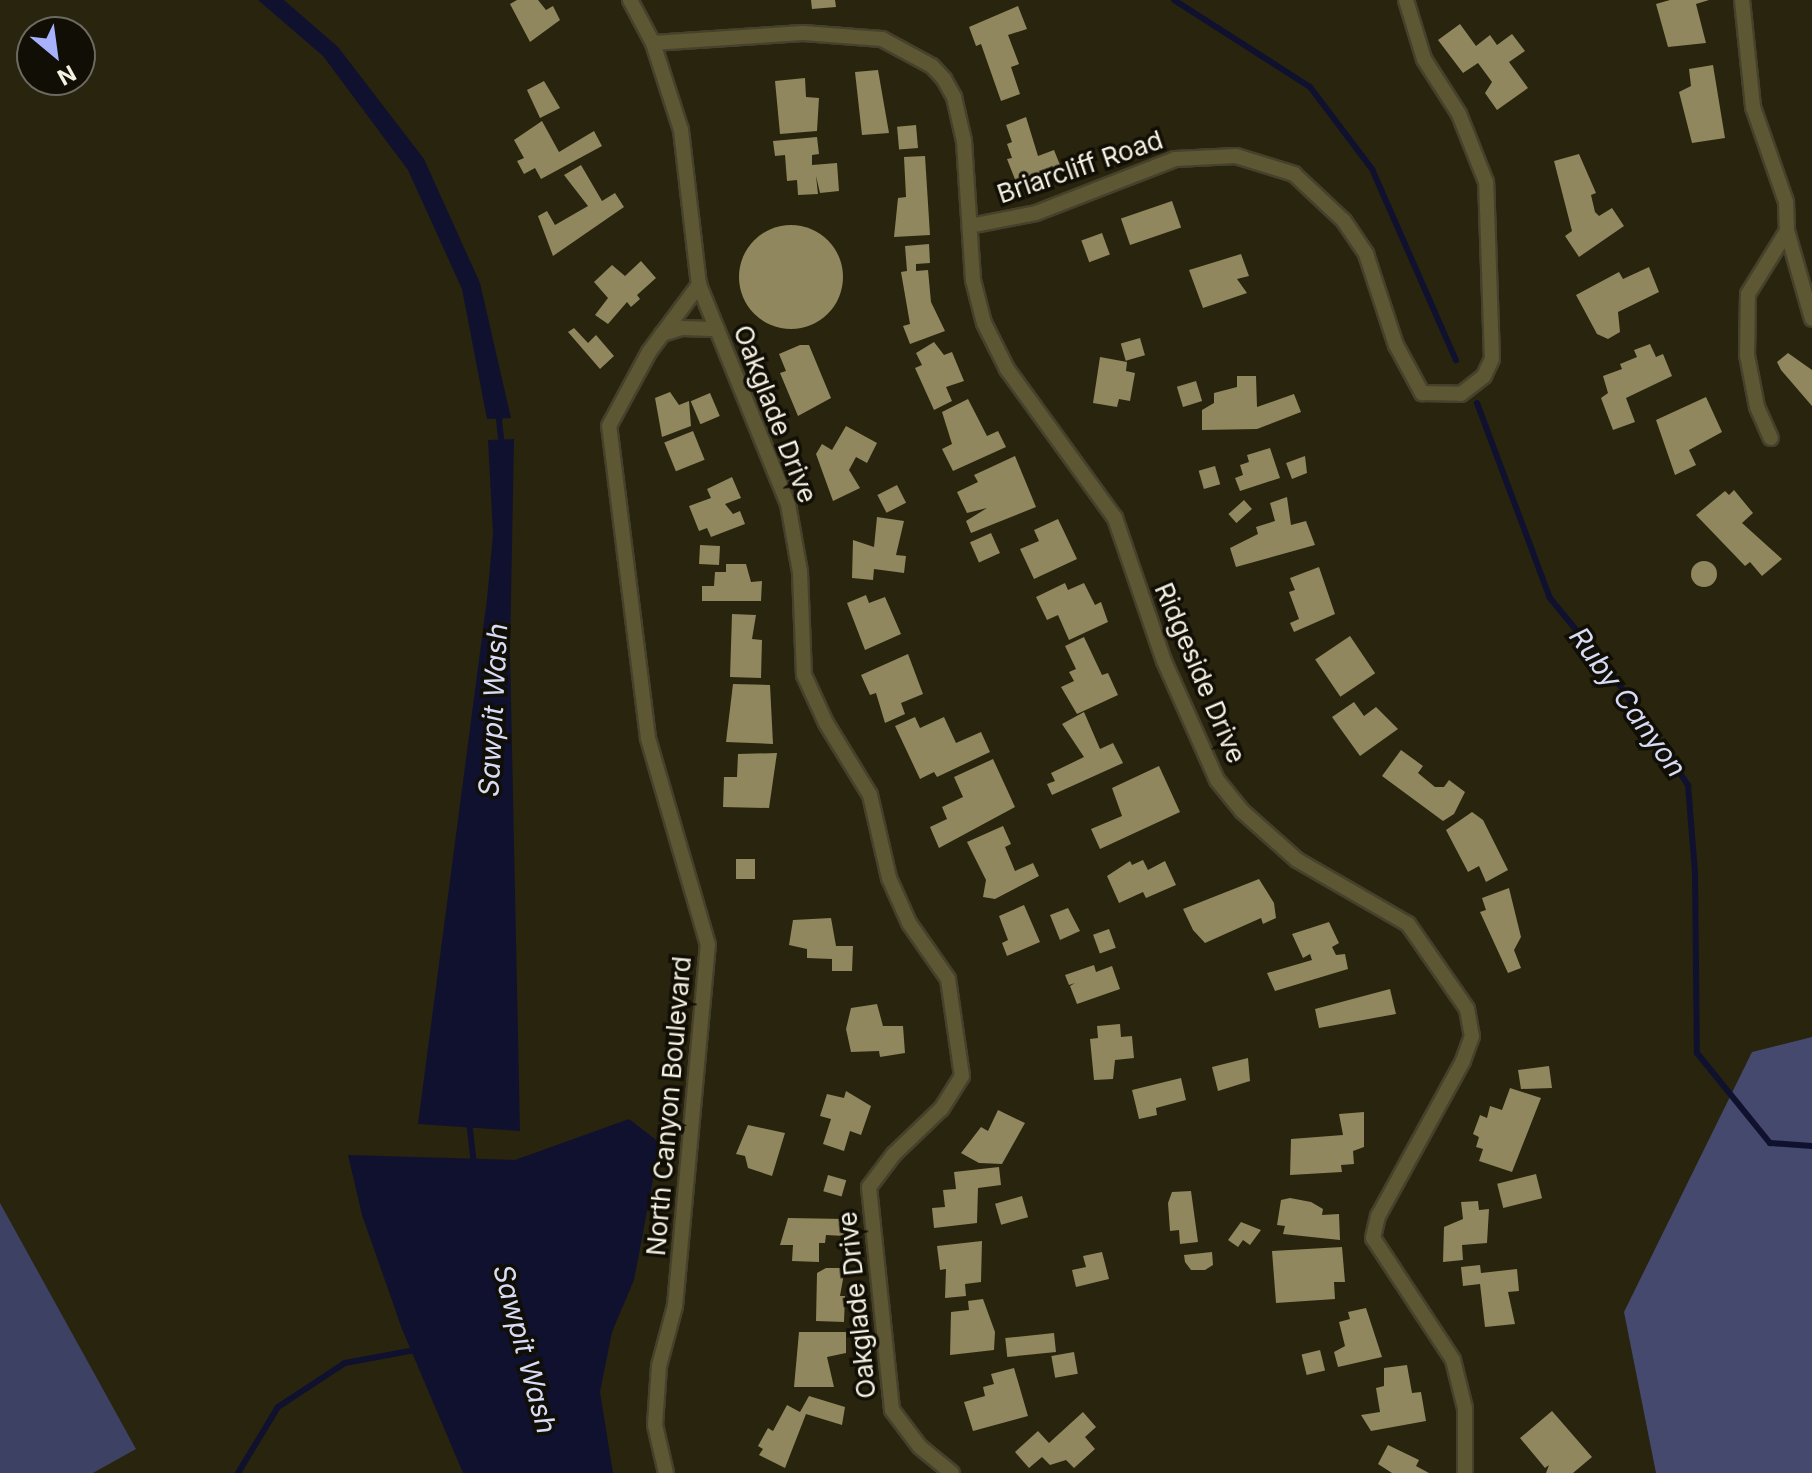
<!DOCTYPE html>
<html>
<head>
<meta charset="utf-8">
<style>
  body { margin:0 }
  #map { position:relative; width:1812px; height:1473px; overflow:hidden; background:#29240e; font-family:Inter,sans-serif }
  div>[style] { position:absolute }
  .green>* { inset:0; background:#3d4163 }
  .forest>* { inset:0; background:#45496d }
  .water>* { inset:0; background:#10112f }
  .stream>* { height:6px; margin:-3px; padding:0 3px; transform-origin:3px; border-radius:3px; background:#10112f }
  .building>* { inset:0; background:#90875e; transform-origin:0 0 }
  .round { border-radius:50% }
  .roads { filter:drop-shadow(2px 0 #46412c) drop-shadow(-2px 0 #46412c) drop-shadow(0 2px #46412c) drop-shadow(0 -2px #46412c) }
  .street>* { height:14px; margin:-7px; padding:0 7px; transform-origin:7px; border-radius:7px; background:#5e5733 }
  span { translate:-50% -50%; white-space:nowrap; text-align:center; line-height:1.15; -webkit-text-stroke:7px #100e05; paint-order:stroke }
  .street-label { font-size:26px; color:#f5f2e4 }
  .water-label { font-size:28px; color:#d7dbf5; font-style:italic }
  .north { position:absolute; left:16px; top:16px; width:80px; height:80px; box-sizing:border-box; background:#100e05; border:2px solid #6c695e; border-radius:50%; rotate:151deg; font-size:22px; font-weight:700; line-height:32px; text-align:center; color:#f5f2e4 }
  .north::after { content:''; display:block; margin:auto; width:28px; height:36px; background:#a7b1fc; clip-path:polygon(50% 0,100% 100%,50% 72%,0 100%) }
</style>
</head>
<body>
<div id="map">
  <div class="green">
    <i style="clip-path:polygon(0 1203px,136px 1449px,93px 1473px,0 1473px)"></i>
  </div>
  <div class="forest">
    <i style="clip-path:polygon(1812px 1037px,1812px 1473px,1656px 1473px,1624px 1312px,1752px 1052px)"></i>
  </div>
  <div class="water">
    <i style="clip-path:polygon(258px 0,284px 0,338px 47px,424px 159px,480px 283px,511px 418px,487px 419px,462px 289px,408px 170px,323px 56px)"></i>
    <i style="clip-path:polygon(514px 439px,510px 652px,520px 1131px,418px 1124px,487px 599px,493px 534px,488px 440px)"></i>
    <i style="clip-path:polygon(629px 1119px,660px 1143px,634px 1280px,612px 1332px,600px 1392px,613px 1473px,463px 1473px,402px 1329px,362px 1215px,348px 1155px,515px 1160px)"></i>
  </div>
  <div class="stream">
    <i style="left:1174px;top:0;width:161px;rotate:32.6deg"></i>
    <i style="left:1310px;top:87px;width:103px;rotate:52.9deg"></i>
    <i style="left:1372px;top:169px;width:209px;rotate:66.3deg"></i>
    <i style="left:1477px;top:403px;width:208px;rotate:69.5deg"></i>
    <i style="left:1550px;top:598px;width:98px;rotate:50.8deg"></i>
    <i style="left:1612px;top:674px;width:135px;rotate:55.6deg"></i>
    <i style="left:1688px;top:785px;width:87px;rotate:85.4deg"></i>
    <i style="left:1695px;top:872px;width:181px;rotate:89.4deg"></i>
    <i style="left:1697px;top:1053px;width:116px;rotate:51deg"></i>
    <i style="left:1770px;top:1143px;width:42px;rotate:4.1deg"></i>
    <i style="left:498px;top:410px;width:37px;rotate:84deg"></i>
    <i style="left:469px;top:1121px;width:44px;rotate:83.5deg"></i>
    <i style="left:238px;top:1473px;width:77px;rotate:-58.8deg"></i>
    <i style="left:278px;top:1407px;width:80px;rotate:-33.3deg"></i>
    <i style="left:345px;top:1363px;width:71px;rotate:-10.5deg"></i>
  </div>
  <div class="building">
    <i style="clip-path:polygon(517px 0,538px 0,546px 10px,553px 6px,560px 20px,530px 42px,510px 4px)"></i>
    <i style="clip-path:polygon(811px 0,835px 0,836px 7px,812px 9px)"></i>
    <i style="clip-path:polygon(1670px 0,1709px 0,1696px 4px,1706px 43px,1668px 47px,1656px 4px)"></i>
    <i style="clip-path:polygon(1018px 6px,1027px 29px,1008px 35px,1019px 64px,1011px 67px,1020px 94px,1001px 101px,981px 44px,976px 46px,969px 27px)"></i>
    <i style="clip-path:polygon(1460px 24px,1476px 46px,1490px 35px,1497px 45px,1512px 34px,1525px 51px,1509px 62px,1528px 88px,1497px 110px,1485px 93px,1492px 82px,1478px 63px,1463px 73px,1438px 40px)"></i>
    <i style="clip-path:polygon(1713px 65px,1725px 138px,1692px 143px,1679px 92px,1691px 86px,1689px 69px)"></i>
    <i style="clip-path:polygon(878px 70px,889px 133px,862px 135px,855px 72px)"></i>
    <i style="clip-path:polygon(805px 78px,806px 97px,819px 98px,817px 131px,780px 134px,775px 81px)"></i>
    <i style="clip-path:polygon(544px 81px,560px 108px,540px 118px,527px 90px)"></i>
    <i style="clip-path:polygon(1026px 117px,1038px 156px,1054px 150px,1062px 170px,1018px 187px,1007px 159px,1012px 158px,1007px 144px,1012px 142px,1006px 125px)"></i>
    <i style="clip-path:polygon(542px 121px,559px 152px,594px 131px,602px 146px,541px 179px,535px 168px,524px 174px,517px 161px,524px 158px,514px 140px)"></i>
    <i style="left:916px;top:125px;width:23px;height:19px;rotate:85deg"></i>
    <i style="clip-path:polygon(817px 137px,819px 154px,812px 155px,812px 165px,837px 163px,839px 191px,820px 193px,816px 176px,818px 194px,798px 195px,797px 180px,787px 181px,785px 155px,775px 156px,773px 141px)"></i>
    <i style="clip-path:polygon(1579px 154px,1596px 193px,1591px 195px,1595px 212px,1599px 216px,1612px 208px,1624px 226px,1579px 257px,1565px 236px,1572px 231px,1554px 161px)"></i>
    <i style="clip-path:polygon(925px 156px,930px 235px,894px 237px,898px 198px,906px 197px,904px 157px)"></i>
    <i style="clip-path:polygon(581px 165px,602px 201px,615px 193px,624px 207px,553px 256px,538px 216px,547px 211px,555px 225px,588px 206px,564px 175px)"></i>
    <i style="left:1172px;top:201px;width:28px;height:54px;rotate:71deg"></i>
    <i class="round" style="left:739px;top:225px;width:104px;height:104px"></i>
    <i style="left:1102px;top:233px;width:23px;height:22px;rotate:70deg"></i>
    <i style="clip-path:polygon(929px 244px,930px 263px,916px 264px,916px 271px,928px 270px,931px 302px,945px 331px,910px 344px,903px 326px,910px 324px,901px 272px,907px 271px,905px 246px)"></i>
    <i style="clip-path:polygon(1241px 254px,1249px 276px,1237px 279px,1247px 293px,1203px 308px,1189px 270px)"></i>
    <i style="clip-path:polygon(641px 261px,656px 278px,637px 295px,640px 299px,631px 307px,627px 302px,608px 324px,595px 315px,608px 298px,594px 282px,612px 265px,625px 276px)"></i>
    <i style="clip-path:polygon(1649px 267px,1659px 292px,1618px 312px,1620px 332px,1608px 339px,1597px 334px,1576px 295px,1619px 272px,1623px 279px)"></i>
    <i style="clip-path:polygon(574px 328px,588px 343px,596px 335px,614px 356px,600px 369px,568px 332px)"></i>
    <i style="left:1140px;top:338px;width:18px;height:20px;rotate:74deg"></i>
    <i style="clip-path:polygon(934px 342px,944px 355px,952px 352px,964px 381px,946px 387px,952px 401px,934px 410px,915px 368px,922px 365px,916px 353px)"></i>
    <i style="clip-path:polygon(1650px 344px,1656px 357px,1663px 354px,1672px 376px,1626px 398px,1635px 422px,1613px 430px,1601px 398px,1608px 393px,1603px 376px,1622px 369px,1620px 364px,1637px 357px,1634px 350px)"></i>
    <i style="clip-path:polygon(800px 345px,809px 345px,831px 398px,798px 416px,780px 373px,786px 371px,779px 354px)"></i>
    <i style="clip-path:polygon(1788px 353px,1812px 370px,1812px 406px,1781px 370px,1777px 362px)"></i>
    <i style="clip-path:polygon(1100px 357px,1127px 362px,1126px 371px,1135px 373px,1130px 401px,1119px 399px,1117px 407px,1093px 403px)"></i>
    <i style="clip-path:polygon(1237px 376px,1256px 376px,1257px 407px,1294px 394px,1301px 412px,1257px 429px,1202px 430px,1202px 410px,1214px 403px,1214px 393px,1237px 387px)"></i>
    <i style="left:1196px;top:381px;width:21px;height:20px;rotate:73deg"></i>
    <i style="clip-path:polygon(670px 392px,679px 405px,689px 401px,691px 426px,662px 437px,655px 398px)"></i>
    <i style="left:710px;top:393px;width:25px;height:21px;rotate:67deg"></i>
    <i style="clip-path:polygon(1706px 397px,1722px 432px,1689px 450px,1696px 465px,1675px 475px,1656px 420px)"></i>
    <i style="clip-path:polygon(968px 399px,987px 436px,998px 431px,1006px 447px,953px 471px,942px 449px,952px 444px,942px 412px)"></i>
    <i style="clip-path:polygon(846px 426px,877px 443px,867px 463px,856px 457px,849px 470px,860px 488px,833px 501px,816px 454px,822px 444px,832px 450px)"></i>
    <i style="left:693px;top:431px;width:31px;height:31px;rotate:68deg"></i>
    <i style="clip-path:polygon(1270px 448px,1280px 478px,1240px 491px,1235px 478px,1243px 475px,1240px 465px,1249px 462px,1247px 455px)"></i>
    <i style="clip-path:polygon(1015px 456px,1036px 507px,971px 533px,966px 521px,987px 508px,967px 513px,957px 492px,978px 482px,974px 475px)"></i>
    <i style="clip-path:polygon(1305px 456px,1307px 473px,1292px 479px,1286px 463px)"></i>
    <i style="left:1215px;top:466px;width:19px;height:17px;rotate:74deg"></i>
    <i style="clip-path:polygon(732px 477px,741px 498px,725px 504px,733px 514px,740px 511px,745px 524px,711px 537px,707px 528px,699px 531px,689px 506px,711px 498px,707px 489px)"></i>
    <i style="left:897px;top:485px;width:20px;height:22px;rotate:63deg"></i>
    <i style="clip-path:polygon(1734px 490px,1753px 513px,1742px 523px,1782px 559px,1762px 576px,1750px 562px,1745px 566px,1696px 515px,1725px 491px,1729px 495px)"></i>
    <i style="clip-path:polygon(1287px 497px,1291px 525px,1306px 521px,1315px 545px,1236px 567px,1230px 548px,1258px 534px,1256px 527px,1275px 521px,1270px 503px)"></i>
    <i style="left:1244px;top:500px;width:12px;height:21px;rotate:48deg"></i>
    <i style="clip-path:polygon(877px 517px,904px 521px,896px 555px,906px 556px,904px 573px,874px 569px,873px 580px,852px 578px,853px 540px,874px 547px)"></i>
    <i style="clip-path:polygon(1058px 519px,1077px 559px,1034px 579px,1020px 549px,1039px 541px,1034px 530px)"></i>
    <i style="left:991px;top:533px;width:22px;height:23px;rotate:66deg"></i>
    <i style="left:720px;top:546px;width:19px;height:20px;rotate:93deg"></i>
    <i class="round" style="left:1691px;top:561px;width:26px;height:26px"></i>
    <i style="clip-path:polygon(726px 564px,746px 564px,751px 582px,762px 581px,761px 601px,702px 601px,702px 586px,714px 586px,715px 572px,726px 572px)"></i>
    <i style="clip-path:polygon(1319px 567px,1335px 614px,1294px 632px,1290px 623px,1299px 619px,1289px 592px,1295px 590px,1290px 578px)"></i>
    <i style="clip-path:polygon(1065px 583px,1068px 590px,1084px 583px,1095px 605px,1101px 602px,1108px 622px,1069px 640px,1058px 615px,1047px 620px,1036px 597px)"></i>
    <i style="clip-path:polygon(866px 595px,869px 603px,885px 597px,901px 634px,865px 650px,847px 603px)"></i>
    <i style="clip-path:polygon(732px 614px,756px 615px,752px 639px,762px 640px,761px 678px,730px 677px)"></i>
    <i style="left:1350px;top:636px;width:45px;height:42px;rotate:56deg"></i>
    <i style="clip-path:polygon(1084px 637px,1102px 675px,1108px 673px,1118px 695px,1077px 714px,1061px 687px,1074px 681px,1069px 672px,1076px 669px,1065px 646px)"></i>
    <i style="clip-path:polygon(908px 654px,923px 694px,901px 703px,905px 714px,885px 723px,876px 693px,870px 695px,861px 675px)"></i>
    <i style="clip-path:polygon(733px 684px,770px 685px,773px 744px,726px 742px)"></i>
    <i style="clip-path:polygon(1354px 702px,1364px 716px,1376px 707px,1398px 729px,1360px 756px,1332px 717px)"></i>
    <i style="clip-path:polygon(1084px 712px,1100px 749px,1113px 743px,1123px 763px,1052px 795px,1047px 784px,1055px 781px,1051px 773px,1084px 757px,1062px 724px)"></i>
    <i style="clip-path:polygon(915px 717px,920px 728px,944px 717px,956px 743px,981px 732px,990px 752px,937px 777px,934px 772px,920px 779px,895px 726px)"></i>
    <i style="clip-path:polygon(1401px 750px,1423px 766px,1418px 773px,1435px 787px,1444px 787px,1449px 780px,1465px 792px,1454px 814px,1443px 821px,1382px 776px)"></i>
    <i style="clip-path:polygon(777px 753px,769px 808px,723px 807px,724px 777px,737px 777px,738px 754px)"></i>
    <i style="clip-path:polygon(993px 759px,1015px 807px,939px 848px,930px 827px,947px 819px,942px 807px,963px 797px,954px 777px)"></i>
    <i style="clip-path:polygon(1159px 766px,1180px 812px,1100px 849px,1091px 829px,1122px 816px,1112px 788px)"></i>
    <i style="clip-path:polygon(1472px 812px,1483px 820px,1508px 870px,1486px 882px,1479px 866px,1468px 872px,1446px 830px)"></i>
    <i style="clip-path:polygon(1003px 826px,1011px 844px,1005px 847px,1015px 871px,1033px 863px,1039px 876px,995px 899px,983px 897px,986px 880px,967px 842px)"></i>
    <i style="left:736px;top:859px;width:19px;height:20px"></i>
    <i style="clip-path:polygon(1143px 860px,1148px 870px,1165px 861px,1176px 885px,1146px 898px,1143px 892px,1119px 903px,1107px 876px,1130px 861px,1132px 865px)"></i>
    <i style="clip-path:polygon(1259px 879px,1274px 903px,1276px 918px,1263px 924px,1261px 918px,1205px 943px,1193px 930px,1183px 909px)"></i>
    <i style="clip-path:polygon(1509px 888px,1521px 937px,1514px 950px,1521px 968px,1508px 973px,1480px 912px,1486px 910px,1482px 898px)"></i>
    <i style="clip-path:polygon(1024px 905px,1040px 942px,1007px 956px,1002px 943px,1008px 940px,999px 916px)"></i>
    <i style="clip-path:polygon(1068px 908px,1080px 931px,1060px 940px,1050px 915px)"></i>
    <i style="clip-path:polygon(831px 918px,836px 946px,853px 946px,852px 971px,832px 971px,832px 959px,807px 958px,807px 949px,789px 945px,793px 920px)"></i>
    <i style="clip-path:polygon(1329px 922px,1339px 943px,1332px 947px,1336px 955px,1345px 954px,1348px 969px,1275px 991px,1267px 973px,1312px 960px,1310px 954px,1303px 958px,1292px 934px)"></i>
    <i style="left:1109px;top:929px;width:20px;height:17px;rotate:70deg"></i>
    <i style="clip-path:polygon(1094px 965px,1096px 972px,1112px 966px,1120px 989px,1077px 1004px,1070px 986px,1075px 983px,1069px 985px,1065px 975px)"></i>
    <i style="clip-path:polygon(1390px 989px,1396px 1014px,1319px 1028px,1315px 1009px)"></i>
    <i style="clip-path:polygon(877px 1004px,883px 1026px,903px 1026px,905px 1053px,880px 1057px,879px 1051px,851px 1052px,846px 1029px,851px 1008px)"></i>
    <i style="clip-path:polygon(1120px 1024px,1121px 1037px,1132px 1036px,1134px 1058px,1115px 1060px,1113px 1079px,1094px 1080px,1090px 1039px,1098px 1038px,1097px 1026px)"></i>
    <i style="clip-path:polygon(1248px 1058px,1250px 1081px,1218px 1091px,1212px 1067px)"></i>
    <i style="clip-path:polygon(1549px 1066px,1552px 1088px,1521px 1089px,1518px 1070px)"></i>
    <i style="clip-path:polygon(1181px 1078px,1186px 1100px,1156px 1108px,1157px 1115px,1139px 1119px,1132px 1090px)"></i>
    <i style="clip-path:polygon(1510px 1088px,1541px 1098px,1512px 1172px,1479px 1161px,1483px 1149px,1476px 1147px,1479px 1137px,1473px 1134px,1480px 1115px,1487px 1118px,1490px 1106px,1502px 1110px)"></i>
    <i style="clip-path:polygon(846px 1091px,871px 1106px,861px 1135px,850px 1131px,844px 1151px,823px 1144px,831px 1119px,820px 1116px,827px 1094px,844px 1098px)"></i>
    <i style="clip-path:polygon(998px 1110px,1025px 1123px,1002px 1164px,979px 1163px,961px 1153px,981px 1127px,988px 1131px)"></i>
    <i style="clip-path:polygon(1364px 1112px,1364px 1147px,1353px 1151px,1354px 1164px,1341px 1165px,1342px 1172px,1290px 1175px,1291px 1139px,1343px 1135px,1339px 1114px)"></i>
    <i style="clip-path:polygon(748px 1125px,785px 1133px,772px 1176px,748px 1168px,745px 1156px,736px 1154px)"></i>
    <i style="clip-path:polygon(999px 1167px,1001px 1185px,978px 1188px,977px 1223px,934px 1228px,932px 1208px,945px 1207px,943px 1190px,956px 1189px,954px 1172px)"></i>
    <i style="left:1536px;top:1174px;width:25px;height:40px;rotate:76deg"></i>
    <i style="left:828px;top:1175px;width:19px;height:17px;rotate:16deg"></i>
    <i style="clip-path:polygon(1191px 1191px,1198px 1242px,1180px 1244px,1179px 1230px,1170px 1231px,1168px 1203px,1172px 1192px)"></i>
    <i style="left:1022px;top:1196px;width:22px;height:28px;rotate:74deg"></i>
    <i style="clip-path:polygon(1290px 1198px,1311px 1202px,1323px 1209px,1322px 1215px,1339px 1214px,1340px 1240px,1283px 1234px,1285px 1226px,1277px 1225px,1281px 1200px)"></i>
    <i style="clip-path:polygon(1478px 1201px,1479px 1210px,1489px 1209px,1487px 1243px,1462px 1245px,1463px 1260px,1443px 1262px,1444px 1227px,1463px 1219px,1461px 1202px)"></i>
    <i style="clip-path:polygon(788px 1218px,845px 1219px,844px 1236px,826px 1235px,825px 1243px,819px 1243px,819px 1262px,792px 1261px,793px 1245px,780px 1245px)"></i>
    <i style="clip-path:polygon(1241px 1222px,1261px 1230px,1250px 1245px,1243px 1240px,1238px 1247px,1228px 1240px)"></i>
    <i style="clip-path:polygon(982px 1241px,981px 1282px,965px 1284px,966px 1296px,945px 1298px,946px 1269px,940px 1270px,937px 1246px)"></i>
    <i style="clip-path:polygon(1342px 1247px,1345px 1282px,1334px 1282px,1335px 1299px,1276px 1303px,1272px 1251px)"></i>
    <i style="clip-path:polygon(1102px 1252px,1109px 1279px,1076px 1287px,1072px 1270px,1086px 1267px,1083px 1256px)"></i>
    <i style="clip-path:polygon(1212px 1252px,1213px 1265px,1205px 1270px,1191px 1270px,1185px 1262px,1184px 1255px)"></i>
    <i style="clip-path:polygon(1480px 1265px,1481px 1273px,1517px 1269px,1519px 1291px,1508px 1292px,1515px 1324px,1485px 1327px,1480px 1284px,1463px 1286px,1461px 1267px)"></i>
    <i style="clip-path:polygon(826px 1268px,845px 1268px,840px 1296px,845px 1296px,844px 1322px,816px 1321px,817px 1273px)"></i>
    <i style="clip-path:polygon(983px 1299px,995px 1332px,994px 1350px,950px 1355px,951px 1312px,969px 1310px,968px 1301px)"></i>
    <i style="clip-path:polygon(1366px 1308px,1382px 1357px,1338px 1367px,1334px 1352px,1345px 1346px,1339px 1322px,1350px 1319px,1348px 1312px)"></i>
    <i style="clip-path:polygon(799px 1332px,846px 1332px,846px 1353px,827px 1357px,834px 1387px,794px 1387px)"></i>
    <i style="left:1054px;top:1333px;width:19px;height:49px;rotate:84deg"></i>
    <i style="left:1320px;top:1350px;width:21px;height:19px;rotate:76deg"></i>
    <i style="left:1074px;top:1352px;width:22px;height:23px;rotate:80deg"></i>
    <i style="clip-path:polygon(1407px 1365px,1412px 1393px,1421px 1392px,1426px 1421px,1371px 1431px,1361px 1415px,1380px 1412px,1376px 1388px,1384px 1386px,1384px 1368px)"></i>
    <i style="clip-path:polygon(1014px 1368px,1028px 1416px,973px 1431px,964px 1402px,985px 1396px,983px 1387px,994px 1384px,991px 1374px)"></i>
    <i style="clip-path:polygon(809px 1396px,845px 1407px,842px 1425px,806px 1414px,785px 1468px,759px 1455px,763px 1449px,758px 1446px,768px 1428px,773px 1431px,787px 1405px,800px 1412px)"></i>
    <i style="clip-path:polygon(1552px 1411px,1592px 1457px,1573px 1473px,1546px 1473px,1549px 1465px,1545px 1468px,1520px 1438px)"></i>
    <i style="clip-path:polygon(1083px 1412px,1096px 1427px,1085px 1437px,1095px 1449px,1074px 1468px,1066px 1460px,1050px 1465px,1042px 1457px,1029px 1468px,1015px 1452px,1038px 1431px,1049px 1443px)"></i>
    <i style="clip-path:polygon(1388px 1445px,1419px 1460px,1416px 1466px,1429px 1473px,1392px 1473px,1378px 1464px)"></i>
  </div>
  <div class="roads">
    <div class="street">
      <i style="left:630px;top:0;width:49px;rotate:61.9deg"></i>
      <i style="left:653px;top:43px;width:91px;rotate:72.2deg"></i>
      <i style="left:681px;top:130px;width:156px;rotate:83.4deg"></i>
      <i style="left:699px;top:285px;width:236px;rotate:67.9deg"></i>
      <i style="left:788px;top:504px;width:69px;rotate:80deg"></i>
      <i style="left:800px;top:572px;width:103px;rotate:87.8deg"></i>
      <i style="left:804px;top:675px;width:53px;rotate:65.4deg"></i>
      <i style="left:826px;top:723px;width:84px;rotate:58.6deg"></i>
      <i style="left:870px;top:795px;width:85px;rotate:77.1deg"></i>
      <i style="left:889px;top:878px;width:49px;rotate:66deg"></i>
      <i style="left:909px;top:923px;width:68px;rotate:55.1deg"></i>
      <i style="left:948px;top:979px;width:98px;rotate:81.8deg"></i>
      <i style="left:962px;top:1076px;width:39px;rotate:122deg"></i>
      <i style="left:941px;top:1109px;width:65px;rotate:136.2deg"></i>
      <i style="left:894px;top:1154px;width:41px;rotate:127.1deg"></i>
      <i style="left:869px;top:1187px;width:224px;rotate:84.1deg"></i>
      <i style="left:892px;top:1410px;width:46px;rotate:52.9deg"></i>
      <i style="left:920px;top:1447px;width:41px;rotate:39.1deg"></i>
      <i style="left:1742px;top:0;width:108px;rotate:84.1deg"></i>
      <i style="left:1753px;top:107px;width:101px;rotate:70.8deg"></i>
      <i style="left:1786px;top:202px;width:29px;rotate:88deg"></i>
      <i style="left:1787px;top:231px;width:74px;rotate:121.8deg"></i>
      <i style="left:1748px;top:294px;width:61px;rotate:90.9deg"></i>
      <i style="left:1747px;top:355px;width:53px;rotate:79.1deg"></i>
      <i style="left:1757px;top:407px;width:34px;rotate:66deg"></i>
      <i style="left:653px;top:43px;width:150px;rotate:-3.8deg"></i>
      <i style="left:803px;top:33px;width:79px;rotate:4.3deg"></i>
      <i style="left:882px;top:39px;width:57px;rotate:28.4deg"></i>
      <i style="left:932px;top:66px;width:18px;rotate:47deg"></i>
      <i style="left:944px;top:79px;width:21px;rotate:61deg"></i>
      <i style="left:954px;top:97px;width:45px;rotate:77.2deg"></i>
      <i style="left:964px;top:141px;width:139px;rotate:86.3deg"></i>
      <i style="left:973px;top:280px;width:44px;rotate:75.7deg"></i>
      <i style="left:984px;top:323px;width:51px;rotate:63.4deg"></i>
      <i style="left:1007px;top:369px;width:184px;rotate:54.1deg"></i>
      <i style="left:1115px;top:518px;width:151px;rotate:71.1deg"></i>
      <i style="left:1164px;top:661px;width:130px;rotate:66deg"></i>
      <i style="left:1217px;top:780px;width:40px;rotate:51deg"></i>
      <i style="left:1242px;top:811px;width:74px;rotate:41.7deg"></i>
      <i style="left:1297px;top:860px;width:128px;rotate:30deg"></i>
      <i style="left:1408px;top:924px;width:103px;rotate:55.2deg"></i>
      <i style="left:1467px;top:1009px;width:27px;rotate:80deg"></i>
      <i style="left:1472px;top:1036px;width:27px;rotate:110deg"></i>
      <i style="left:1463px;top:1061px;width:177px;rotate:118.7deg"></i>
      <i style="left:1378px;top:1216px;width:23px;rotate:103deg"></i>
      <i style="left:1373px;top:1238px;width:146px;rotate:56.7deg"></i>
      <i style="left:1453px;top:1360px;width:49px;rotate:76deg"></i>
      <i style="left:1465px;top:1408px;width:65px;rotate:90deg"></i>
      <i style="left:970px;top:226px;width:67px;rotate:-11.1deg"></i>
      <i style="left:1036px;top:213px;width:149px;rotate:-21.2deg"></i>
      <i style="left:1175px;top:159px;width:61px;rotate:-2.8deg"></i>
      <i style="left:1236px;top:156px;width:61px;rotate:17.2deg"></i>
      <i style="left:1294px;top:174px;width:69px;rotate:43.2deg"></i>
      <i style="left:1344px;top:221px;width:40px;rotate:56deg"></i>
      <i style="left:1366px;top:254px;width:96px;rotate:71.8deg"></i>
      <i style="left:1396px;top:345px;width:55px;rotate:61.6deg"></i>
      <i style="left:1422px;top:393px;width:39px;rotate:1deg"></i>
      <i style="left:1461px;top:394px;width:29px;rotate:-38deg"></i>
      <i style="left:1484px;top:376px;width:19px;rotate:-65deg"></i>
      <i style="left:1492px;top:359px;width:177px;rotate:-91.9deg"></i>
      <i style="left:1486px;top:182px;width:73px;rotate:-111.7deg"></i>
      <i style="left:1459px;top:114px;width:65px;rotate:-122.5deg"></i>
      <i style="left:1424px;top:59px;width:62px;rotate:-107deg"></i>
      <i style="left:1787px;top:231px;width:91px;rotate:74.1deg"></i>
      <i style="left:662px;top:334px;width:21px;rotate:-17deg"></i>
      <i style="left:682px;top:328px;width:35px;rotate:2deg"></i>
      <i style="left:666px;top:1473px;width:49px;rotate:-102.9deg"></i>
      <i style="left:655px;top:1425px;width:59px;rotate:-86.1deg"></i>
      <i style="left:659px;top:1366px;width:62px;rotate:-75.1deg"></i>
      <i style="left:675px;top:1306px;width:363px;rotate:-84.8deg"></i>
      <i style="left:708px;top:945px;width:216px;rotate:-106.2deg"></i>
      <i style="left:648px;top:738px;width:314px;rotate:-97.1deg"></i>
      <i style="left:609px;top:426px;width:84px;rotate:-61.6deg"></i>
      <i style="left:649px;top:352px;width:84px;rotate:-53.3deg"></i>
    </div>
  </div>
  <div class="street-label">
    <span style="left:1080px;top:167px;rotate:-19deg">Briarcliff Road</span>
    <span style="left:775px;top:414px;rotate:69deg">Oakglade Drive</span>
    <span style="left:1200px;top:673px;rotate:67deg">Ridgeside Drive</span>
    <span style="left:669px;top:1106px;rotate:-85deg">North Canyon Boulevard</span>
    <span style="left:857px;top:1305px;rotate:-96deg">Oakglade Drive</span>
  </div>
  <div class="water-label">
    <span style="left:1628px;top:702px;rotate:54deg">Ruby Canyon</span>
    <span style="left:493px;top:710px;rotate:-87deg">Sawpit Wash</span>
    <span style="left:525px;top:1349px;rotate:75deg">Sawpit Wash</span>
  </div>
  <div class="north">N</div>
</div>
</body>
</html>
